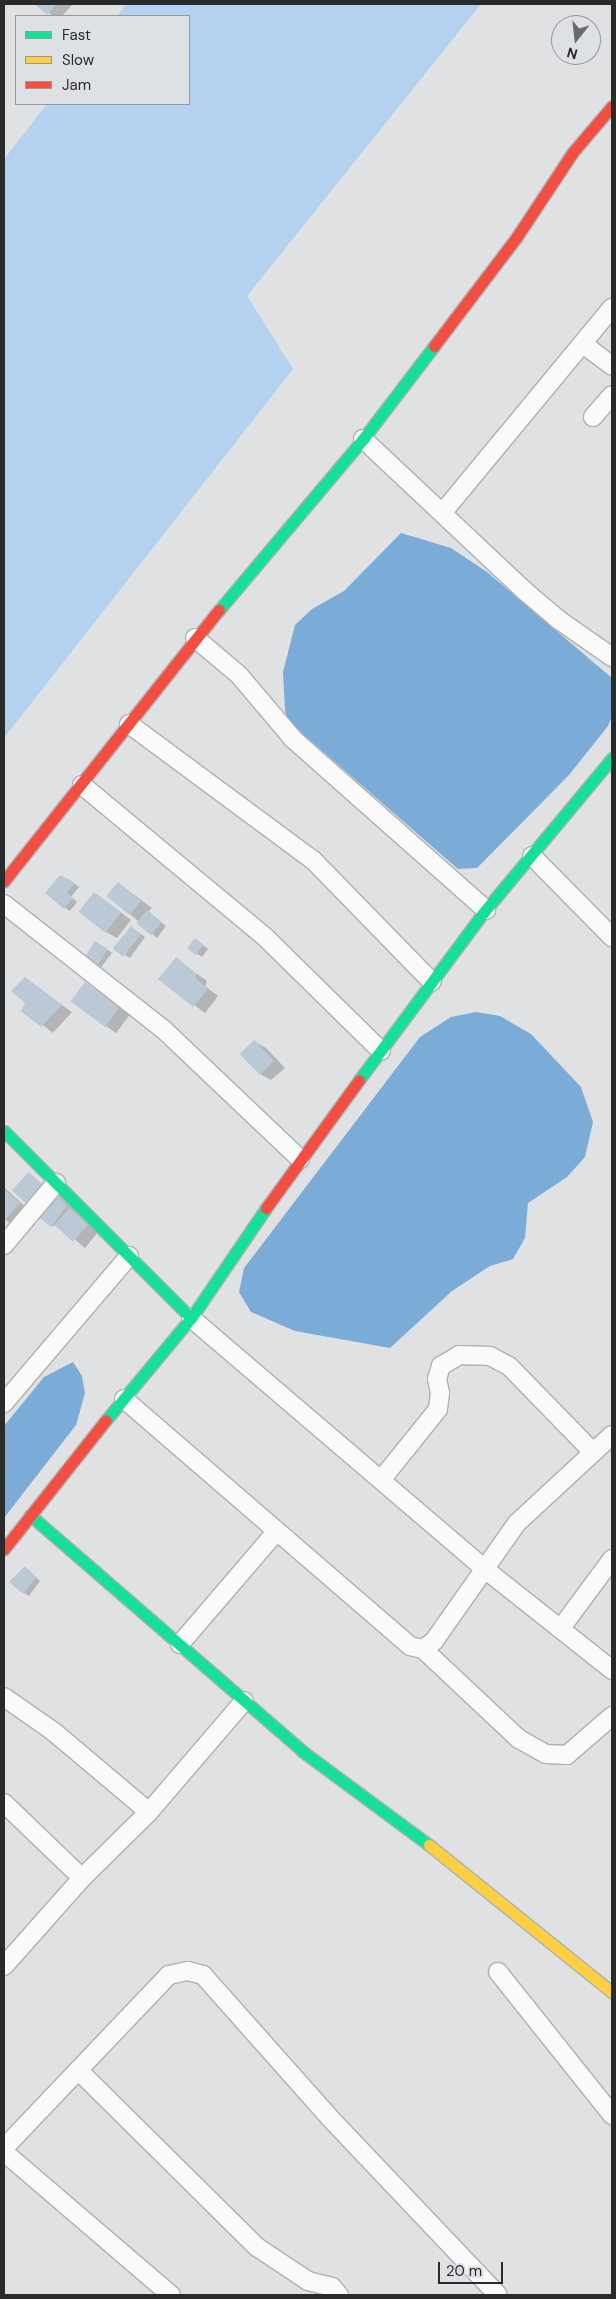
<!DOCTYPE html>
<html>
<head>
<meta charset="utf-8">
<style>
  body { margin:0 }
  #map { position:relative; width:616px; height:2299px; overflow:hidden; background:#dfe1e3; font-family:"DM Sans",sans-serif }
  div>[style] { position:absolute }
  .green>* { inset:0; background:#b4d2ef }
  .water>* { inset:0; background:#7bacd8 }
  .shadow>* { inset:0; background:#0003; transform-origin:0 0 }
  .building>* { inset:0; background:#bbc9d6; transform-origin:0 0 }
  .roads { filter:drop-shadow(1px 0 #afb0b1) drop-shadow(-1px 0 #afb0b1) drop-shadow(0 1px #afb0b1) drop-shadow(0 -1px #afb0b1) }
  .street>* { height:18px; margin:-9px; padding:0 9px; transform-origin:9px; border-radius:9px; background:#fafafb }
  .fast>* { height:11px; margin:-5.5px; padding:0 5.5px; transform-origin:5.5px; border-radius:5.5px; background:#16e098 }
  .slow>* { height:11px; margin:-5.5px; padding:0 5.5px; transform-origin:5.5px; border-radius:5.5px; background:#ffcf43 }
  .jam>* { height:11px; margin:-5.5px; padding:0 5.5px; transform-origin:5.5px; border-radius:5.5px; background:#f24e42 }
  span { translate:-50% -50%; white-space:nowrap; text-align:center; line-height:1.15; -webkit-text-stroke:5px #dee1e4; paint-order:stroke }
  .frame { position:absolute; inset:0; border:5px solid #292a2b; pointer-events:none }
  .legend { position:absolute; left:15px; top:15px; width:175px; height:90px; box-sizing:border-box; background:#dee1e4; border:1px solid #96989a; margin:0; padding:6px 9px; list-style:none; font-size:15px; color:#292a2b }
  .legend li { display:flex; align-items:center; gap:10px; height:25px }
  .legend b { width:25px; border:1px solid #96989a }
  .north { position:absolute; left:551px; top:15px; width:50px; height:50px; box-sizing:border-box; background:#dee1e4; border:1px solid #96989a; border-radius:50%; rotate:196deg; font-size:14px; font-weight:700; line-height:20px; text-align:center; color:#292a2b }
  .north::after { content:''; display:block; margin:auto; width:18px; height:22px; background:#696a6b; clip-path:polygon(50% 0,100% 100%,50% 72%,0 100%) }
  .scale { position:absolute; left:438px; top:2262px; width:65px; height:22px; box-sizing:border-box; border:2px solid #292a2b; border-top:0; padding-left:6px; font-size:15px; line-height:18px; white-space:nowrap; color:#292a2b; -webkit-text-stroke:4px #dee1e4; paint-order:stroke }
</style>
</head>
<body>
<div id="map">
  <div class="green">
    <i style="clip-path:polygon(126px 4px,481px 4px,247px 296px,293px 369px,4px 738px,4px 159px,47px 104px,189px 104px,189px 16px,117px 16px)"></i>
  </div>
  <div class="water">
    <i style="clip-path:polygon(401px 533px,451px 548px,487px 572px,612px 678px,612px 716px,608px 726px,569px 775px,477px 868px,458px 869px,288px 721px,285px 710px,283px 672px,295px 625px,312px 609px,344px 591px)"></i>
    <i style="clip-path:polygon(476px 1012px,500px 1016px,531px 1034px,581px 1087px,593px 1122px,585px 1157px,567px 1177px,528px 1203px,525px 1238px,513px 1259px,490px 1266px,452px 1291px,390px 1348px,295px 1331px,251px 1312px,239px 1292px,244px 1268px,420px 1037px,451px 1017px)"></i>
    <i style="clip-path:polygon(73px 1362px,82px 1376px,85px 1393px,76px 1425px,4px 1518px,4px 1426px,44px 1377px)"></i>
  </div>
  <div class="shadow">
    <i style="clip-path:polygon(36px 4px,73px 4px,62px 16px,53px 16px)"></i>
    <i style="clip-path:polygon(68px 879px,79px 887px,71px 897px,77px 902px,70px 911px,65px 908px)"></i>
    <i style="clip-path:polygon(118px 883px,152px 908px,148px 912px,166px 926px,157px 938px,130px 914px)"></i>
    <i style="clip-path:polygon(95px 893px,131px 920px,117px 938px,106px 932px)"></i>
    <i style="clip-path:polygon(136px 931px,145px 937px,130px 958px,125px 955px)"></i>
    <i style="clip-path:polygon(96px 942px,112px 953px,98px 971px,93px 968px)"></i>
    <i style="clip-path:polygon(200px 943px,208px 949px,202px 957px,189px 949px)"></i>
    <i style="clip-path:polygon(176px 959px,207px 981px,205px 986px,218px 996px,205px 1013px,160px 979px)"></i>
    <i style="clip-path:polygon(25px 979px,72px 1012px,53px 1033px,23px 1010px,27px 1002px)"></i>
    <i style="left:86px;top:983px;width:54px;height:23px;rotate:36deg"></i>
    <i style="clip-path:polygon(254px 1041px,266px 1048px,285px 1068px,271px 1080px,260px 1074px)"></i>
    <i style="clip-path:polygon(4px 1187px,30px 1211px,15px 1226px,4px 1219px)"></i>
    <i style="clip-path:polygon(58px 1195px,98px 1232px,85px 1248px,59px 1226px,52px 1226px)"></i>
    <i style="clip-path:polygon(25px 1567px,40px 1581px,29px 1596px,24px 1593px)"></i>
  </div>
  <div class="building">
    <i style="clip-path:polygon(34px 4px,56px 4px,47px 15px)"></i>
    <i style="clip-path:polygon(60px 875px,75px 883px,67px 893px,73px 898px,64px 909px,45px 893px)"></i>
    <i style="left:118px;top:882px;width:30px;height:18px;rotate:40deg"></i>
    <i style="left:94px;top:892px;width:34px;height:25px;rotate:38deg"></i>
    <i style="left:147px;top:910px;width:19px;height:17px;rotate:39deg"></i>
    <i style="left:131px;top:926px;width:13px;height:29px;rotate:39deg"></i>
    <i style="left:195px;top:938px;width:11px;height:13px;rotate:38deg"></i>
    <i style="left:95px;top:941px;width:15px;height:24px;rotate:32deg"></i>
    <i style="clip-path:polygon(176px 957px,197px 974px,195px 978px,208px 989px,193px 1007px,158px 979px)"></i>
    <i style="clip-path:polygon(25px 977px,62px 1005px,41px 1027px,21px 1011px,25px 1003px,11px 991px)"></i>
    <i style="left:85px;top:982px;width:43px;height:24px;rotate:37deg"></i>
    <i style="left:254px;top:1040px;width:29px;height:20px;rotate:46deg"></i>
    <i style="left:29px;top:1172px;width:21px;height:25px;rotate:43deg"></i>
    <i style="clip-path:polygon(4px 1189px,20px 1203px,4px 1221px)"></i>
    <i style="clip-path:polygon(57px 1194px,67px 1206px,51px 1227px,36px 1215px)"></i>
    <i style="left:70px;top:1208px;width:25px;height:23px;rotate:43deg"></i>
    <i style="clip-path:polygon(25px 1566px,36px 1577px,23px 1594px,9px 1582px)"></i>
  </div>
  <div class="roads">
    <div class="street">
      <i style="left:583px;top:344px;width:36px;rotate:37deg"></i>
      <i style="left:593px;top:417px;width:29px;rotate:-49deg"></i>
      <i style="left:363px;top:439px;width:224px;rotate:43.2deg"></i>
      <i style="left:526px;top:592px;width:43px;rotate:40.3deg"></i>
      <i style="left:559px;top:620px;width:65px;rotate:34.9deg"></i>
      <i style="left:443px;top:512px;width:265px;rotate:-50.4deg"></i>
      <i style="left:195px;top:638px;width:57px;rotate:40.1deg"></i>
      <i style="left:239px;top:675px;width:84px;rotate:49.8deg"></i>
      <i style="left:293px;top:739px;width:258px;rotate:41.5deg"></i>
      <i style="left:129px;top:724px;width:229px;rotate:36.5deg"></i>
      <i style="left:313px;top:860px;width:170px;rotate:45.7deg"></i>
      <i style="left:82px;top:785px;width:236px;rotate:39.7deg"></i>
      <i style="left:264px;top:936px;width:164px;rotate:44.5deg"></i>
      <i style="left:532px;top:856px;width:114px;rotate:45.4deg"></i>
      <i style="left:4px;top:904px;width:202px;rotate:38.2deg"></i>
      <i style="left:163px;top:1029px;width:189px;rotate:43.5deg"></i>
      <i style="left:4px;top:1245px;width:81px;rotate:-50deg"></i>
      <i style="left:191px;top:1318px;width:388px;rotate:40.5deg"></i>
      <i style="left:486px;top:1570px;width:161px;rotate:38.4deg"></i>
      <i style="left:124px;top:1399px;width:378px;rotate:40.8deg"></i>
      <i style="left:410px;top:1646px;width:13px;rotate:13deg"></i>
      <i style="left:423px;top:1649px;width:14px;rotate:-36deg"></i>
      <i style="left:434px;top:1641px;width:144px;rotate:-54.9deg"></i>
      <i style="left:517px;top:1523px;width:129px;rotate:-42.8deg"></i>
      <i style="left:4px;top:1403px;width:193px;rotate:-49.6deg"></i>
      <i style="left:381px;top:1480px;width:91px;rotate:-51.2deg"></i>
      <i style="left:438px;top:1409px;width:16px;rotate:-83deg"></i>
      <i style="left:440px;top:1393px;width:14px;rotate:-102deg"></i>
      <i style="left:437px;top:1379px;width:14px;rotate:-73deg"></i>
      <i style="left:441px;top:1366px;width:21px;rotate:-31deg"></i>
      <i style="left:459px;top:1355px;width:31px;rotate:2deg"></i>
      <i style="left:490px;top:1356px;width:21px;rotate:28deg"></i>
      <i style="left:509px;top:1366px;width:119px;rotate:45.7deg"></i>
      <i style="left:561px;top:1628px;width:86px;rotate:-53.5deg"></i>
      <i style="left:180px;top:1644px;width:148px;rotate:-49.4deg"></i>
      <i style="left:423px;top:1649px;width:132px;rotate:43.2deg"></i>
      <i style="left:519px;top:1739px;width:31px;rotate:29deg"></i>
      <i style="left:546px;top:1754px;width:21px;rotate:3deg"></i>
      <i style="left:567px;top:1755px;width:60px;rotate:-40.9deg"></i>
      <i style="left:4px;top:1697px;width:61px;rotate:35deg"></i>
      <i style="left:54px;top:1732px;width:124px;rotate:40.1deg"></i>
      <i style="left:4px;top:1803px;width:108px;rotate:43.9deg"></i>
      <i style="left:4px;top:1966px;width:118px;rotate:-48.4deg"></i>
      <i style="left:82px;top:1878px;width:94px;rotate:-44.6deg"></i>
      <i style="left:149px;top:1812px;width:146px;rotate:-49.4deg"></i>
      <i style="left:498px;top:1972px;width:183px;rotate:51.4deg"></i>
      <i style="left:78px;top:2070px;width:252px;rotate:44.7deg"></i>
      <i style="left:257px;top:2247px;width:61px;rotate:33.7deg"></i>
      <i style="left:308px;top:2281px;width:25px;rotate:14deg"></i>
      <i style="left:332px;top:2287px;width:11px;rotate:49deg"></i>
      <i style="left:4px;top:2148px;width:239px;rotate:-46.4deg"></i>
      <i style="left:169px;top:1975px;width:19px;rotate:-12deg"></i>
      <i style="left:188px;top:1971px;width:16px;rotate:15deg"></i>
      <i style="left:203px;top:1975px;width:190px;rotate:48.4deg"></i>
      <i style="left:329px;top:2117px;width:245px;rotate:46.5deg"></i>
      <i style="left:4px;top:2152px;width:220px;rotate:40.6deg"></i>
    </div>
    <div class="fast">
      <i style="left:219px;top:610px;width:224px;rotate:-49.9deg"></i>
      <i style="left:363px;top:439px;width:117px;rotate:-52.6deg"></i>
      <i style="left:359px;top:1080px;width:208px;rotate:-53.4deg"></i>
      <i style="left:483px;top:913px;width:202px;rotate:-50.2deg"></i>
      <i style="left:4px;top:1131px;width:264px;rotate:45deg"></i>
      <i style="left:191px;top:1318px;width:133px;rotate:-55.7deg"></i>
      <i style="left:106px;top:1420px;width:133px;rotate:-50.2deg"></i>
      <i style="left:30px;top:1515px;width:360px;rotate:40.9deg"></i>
      <i style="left:302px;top:1751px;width:158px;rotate:36.5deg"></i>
    </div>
    <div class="slow">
      <i style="left:429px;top:1845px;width:235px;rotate:38.8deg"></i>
    </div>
    <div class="jam">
      <i style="left:434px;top:346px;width:136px;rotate:-52.8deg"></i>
      <i style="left:516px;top:238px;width:103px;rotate:-56.5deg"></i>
      <i style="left:573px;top:152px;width:60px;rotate:-49.7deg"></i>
      <i style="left:4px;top:881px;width:346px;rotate:-51.6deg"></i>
      <i style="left:266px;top:1208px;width:158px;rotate:-54deg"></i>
      <i style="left:4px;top:1549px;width:164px;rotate:-51.7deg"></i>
    </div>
  </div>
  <div class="frame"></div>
  <ul class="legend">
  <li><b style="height:6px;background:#16e098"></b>Fast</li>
  <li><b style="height:6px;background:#ffcf43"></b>Slow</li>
  <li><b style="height:6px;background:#f24e42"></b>Jam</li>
  </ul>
  <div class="north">N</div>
  <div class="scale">20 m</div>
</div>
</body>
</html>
